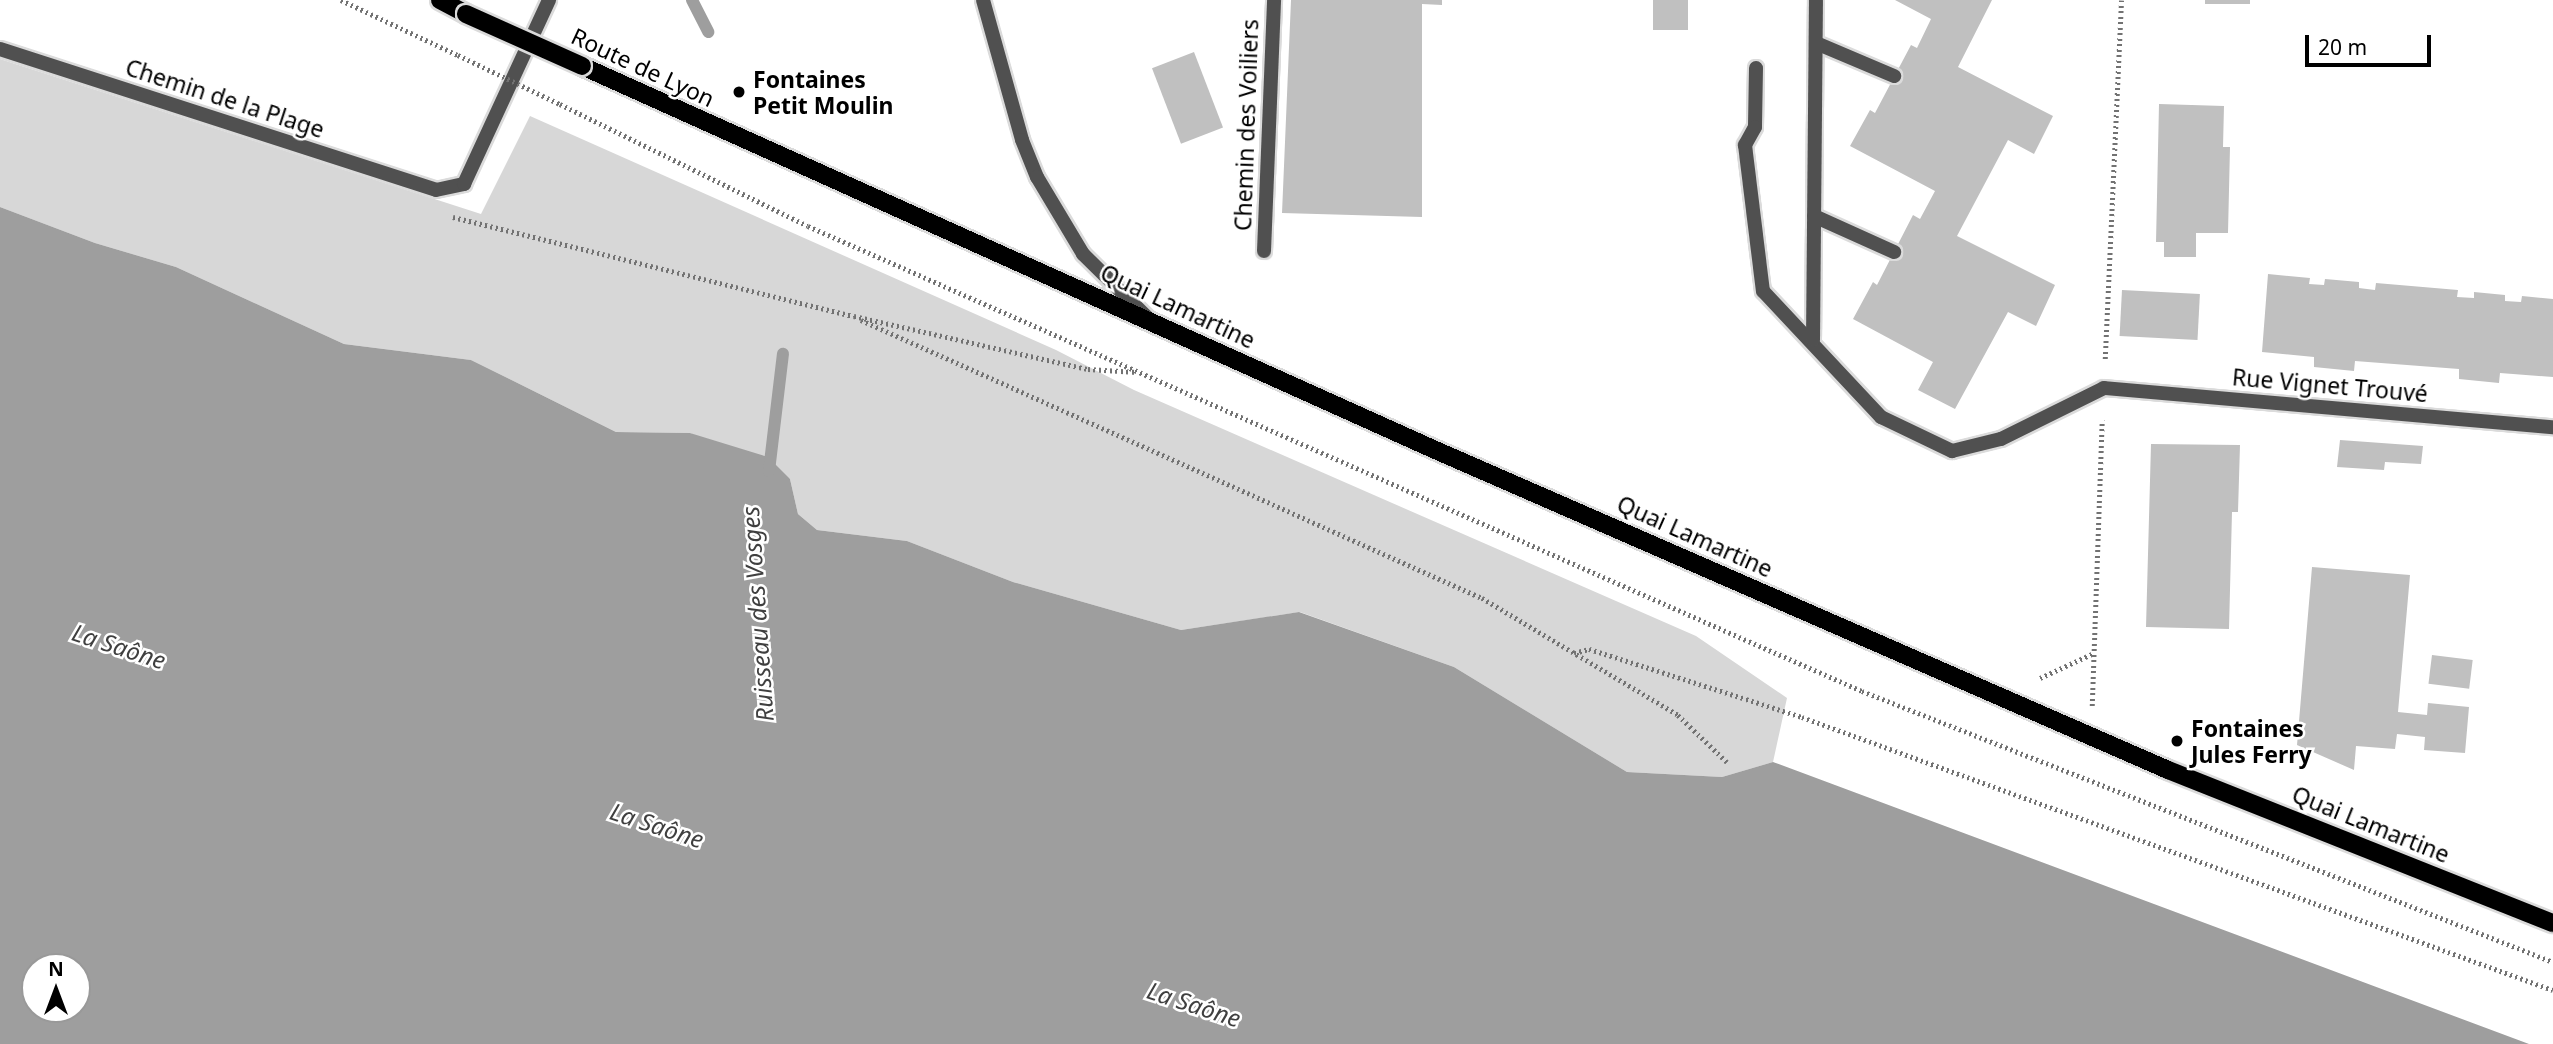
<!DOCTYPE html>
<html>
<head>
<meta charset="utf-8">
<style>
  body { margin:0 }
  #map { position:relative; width:2553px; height:1044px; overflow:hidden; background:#fff; font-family:"Noto Sans",sans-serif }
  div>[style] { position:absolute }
  .green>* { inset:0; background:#d7d7d7 }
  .water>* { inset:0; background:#9e9e9e }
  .stream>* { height:12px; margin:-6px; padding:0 6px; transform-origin:6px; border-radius:6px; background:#9e9e9e }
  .building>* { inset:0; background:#c0c0c0; transform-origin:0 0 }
  .path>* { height:4.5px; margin-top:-2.25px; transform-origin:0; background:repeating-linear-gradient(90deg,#727272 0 2px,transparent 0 5.5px) }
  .roads { filter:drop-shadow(2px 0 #dbdbdb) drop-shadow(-2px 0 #dbdbdb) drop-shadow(0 2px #dbdbdb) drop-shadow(0 -2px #dbdbdb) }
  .service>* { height:14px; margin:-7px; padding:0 7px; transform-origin:7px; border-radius:7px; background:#505050 }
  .minor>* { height:14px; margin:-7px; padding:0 7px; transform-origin:7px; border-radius:7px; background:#505050 }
  .primary>* { height:18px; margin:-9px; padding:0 9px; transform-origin:9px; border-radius:9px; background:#000 }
  .path-bridge>* { height:4.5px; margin-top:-2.25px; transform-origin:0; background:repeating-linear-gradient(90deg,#727272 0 2px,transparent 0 5.5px) }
  .bridges { filter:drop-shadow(2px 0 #dbdbdb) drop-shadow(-2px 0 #dbdbdb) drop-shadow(0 2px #dbdbdb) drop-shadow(0 -2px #dbdbdb) }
  .primary-bridge>* { height:18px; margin:-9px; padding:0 9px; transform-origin:9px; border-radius:9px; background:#000 }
  .dots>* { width:19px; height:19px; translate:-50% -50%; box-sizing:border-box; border:4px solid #fff; border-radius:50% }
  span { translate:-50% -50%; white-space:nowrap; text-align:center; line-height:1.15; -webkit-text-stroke:5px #fff; paint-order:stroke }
  .street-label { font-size:23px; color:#000 }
  .poi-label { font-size:23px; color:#000; font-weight:700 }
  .left { translate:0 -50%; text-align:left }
  .water-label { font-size:24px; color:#3f3f3f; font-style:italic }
  .north { position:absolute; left:21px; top:953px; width:70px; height:70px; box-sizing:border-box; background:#fff; border:2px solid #999; border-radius:50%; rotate:0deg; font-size:19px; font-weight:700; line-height:28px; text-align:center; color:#000 }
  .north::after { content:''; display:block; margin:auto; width:24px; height:32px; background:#000; clip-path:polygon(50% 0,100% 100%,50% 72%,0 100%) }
  .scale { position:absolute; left:2305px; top:35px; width:126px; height:32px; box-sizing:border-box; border:4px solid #000; border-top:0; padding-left:9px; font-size:21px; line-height:24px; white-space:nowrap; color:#000; -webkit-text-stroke:5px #fff; paint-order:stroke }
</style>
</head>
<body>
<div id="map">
  <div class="green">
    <i style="clip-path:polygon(0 59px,481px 214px,530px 116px,1056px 350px,1134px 390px,1696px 636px,1787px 698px,1773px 762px,1722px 777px,1627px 772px,1454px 667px,1300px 612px,1181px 630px,1013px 582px,907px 541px,817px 530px,798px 514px,790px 479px,690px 433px,616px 432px,471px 360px,344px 344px,176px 267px,95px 243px,0 207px)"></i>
  </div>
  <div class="water">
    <i style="clip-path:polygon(evenodd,0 207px,95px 243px,176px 267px,344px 344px,471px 360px,616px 432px,690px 433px,768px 457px,790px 479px,798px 514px,817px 530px,907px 541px,1013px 582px,1181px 630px,1299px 612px,1454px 667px,1627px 772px,1722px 777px,1773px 762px,2529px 1044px,0 1044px,0 207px,35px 967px,77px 967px,77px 1009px,35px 1009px,35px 967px)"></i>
  </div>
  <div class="stream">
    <i style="left:692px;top:0;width:36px;rotate:63deg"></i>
    <i style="left:769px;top:471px;width:118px;rotate:-83.2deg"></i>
  </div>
  <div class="building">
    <i style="clip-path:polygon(1291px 0,1442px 0,1442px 5px,1422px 4px,1422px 217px,1282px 213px)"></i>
    <i style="left:1653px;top:0;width:35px;height:30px"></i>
    <i style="clip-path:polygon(1895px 0,1992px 0,1958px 67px,2053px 116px,2034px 154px,2008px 140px,1957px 236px,2055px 285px,2036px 326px,2008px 312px,1955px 409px,1918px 390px,1933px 362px,1853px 319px,1873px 282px,1877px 285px,1913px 215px,1920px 219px,1935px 191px,1850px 146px,1870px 110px,1875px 113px,1911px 45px,1917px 48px,1931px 19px)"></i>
    <i style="left:2205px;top:0;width:45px;height:4px"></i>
    <i style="left:1194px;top:52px;width:81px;height:45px;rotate:69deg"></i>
    <i style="clip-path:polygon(2159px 104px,2224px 106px,2223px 147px,2230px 147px,2228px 233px,2196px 233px,2196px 257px,2164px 257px,2164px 242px,2156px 242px)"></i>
    <i style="clip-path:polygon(2268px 274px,2310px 278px,2309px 284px,2324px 285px,2325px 279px,2359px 282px,2359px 288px,2375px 290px,2376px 283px,2458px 290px,2457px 297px,2474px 298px,2474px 292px,2505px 295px,2505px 301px,2521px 302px,2522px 296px,2553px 299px,2553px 377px,2500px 373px,2499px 383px,2459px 379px,2459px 369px,2355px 361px,2354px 371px,2314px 367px,2314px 357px,2262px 352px)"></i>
    <i style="left:2122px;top:290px;width:78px;height:46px;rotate:3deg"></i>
    <i style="clip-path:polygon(2340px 440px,2423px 446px,2421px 464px,2385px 462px,2384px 470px,2337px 467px)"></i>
    <i style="clip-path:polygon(2151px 444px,2240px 445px,2238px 512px,2232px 512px,2229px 629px,2146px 627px)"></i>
    <i style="clip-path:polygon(2312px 567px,2410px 575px,2398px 712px,2427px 715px,2428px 703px,2469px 707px,2465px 753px,2424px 750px,2425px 737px,2397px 734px,2395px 749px,2356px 746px,2354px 770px,2297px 745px)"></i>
    <i style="left:2432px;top:655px;width:41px;height:29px;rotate:7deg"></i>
  </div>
  <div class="path">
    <i style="left:341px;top:0;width:129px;rotate:25.2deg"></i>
    <i style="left:560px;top:104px;width:276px;rotate:26.2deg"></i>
    <i style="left:808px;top:226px;width:1152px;rotate:23.81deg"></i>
    <i style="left:1862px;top:691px;width:742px;rotate:21.41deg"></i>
    <i style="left:453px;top:217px;width:413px;rotate:13.9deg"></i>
    <i style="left:854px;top:316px;width:240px;rotate:12.8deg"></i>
    <i style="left:1088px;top:369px;width:49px;rotate:3.5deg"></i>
    <i style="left:861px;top:320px;width:680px;rotate:24.12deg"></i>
    <i style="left:1482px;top:598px;width:228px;rotate:30.8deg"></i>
    <i style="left:1678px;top:715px;width:68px;rotate:43.8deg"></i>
    <i style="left:2105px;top:359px;width:359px;rotate:-87.4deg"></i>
    <i style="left:1574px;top:653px;width:16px;rotate:-15deg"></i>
    <i style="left:1589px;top:649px;width:224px;rotate:17.7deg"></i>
    <i style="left:1802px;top:717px;width:799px;rotate:19.98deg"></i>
    <i style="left:2040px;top:678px;width:60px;rotate:-24.8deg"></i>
    <i style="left:2092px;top:706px;width:286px;rotate:-88deg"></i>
  </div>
  <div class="roads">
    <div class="service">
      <i style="left:1816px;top:43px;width:85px;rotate:22.9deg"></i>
      <i style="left:1756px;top:68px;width:59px;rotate:91deg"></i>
      <i style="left:1755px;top:127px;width:21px;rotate:119deg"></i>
      <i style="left:1745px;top:145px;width:147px;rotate:83deg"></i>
      <i style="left:1763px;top:291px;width:173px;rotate:46.9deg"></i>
      <i style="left:1881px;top:417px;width:79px;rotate:25.6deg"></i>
      <i style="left:1952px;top:451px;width:50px;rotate:-13.8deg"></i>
      <i style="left:2001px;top:439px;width:115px;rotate:-26.3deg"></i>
      <i style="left:1814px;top:216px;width:88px;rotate:24.2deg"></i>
      <i style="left:1813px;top:340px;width:340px;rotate:-89.5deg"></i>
    </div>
    <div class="minor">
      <i style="left:983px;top:0;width:145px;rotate:74.4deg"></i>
      <i style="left:1022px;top:140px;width:40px;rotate:68deg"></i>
      <i style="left:1037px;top:177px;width:90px;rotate:59.1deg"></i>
      <i style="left:1083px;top:254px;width:91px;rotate:44.6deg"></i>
      <i style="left:0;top:49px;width:458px;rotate:17.9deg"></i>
      <i style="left:436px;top:190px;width:29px;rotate:-12deg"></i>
      <i style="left:464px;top:184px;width:203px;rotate:-65.2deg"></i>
      <i style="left:1264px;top:251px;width:251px;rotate:-87.7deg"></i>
      <i style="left:2104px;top:388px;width:451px;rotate:5deg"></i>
    </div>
    <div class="primary">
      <i style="left:440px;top:0;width:30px;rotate:28deg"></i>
      <i style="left:582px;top:66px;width:933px;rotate:24.23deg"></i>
      <i style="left:1433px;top:449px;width:802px;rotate:23.59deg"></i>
      <i style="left:2168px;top:770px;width:414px;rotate:21.7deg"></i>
    </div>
  </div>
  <div class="path-bridge">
    <i style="left:458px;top:55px;width:113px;rotate:25.7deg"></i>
  </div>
  <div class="bridges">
    <div class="primary-bridge">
      <i style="left:466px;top:14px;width:127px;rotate:24.1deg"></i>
    </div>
  </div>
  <div class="dots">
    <i style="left:739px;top:92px;background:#000"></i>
    <i style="left:2177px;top:741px;background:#000"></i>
  </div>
  <div class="street-label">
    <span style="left:643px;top:67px;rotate:25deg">Route de Lyon</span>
    <span style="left:225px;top:98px;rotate:18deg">Chemin de la Plage</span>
    <span style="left:1246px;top:125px;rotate:-88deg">Chemin des Voiliers</span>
    <span style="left:1178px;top:306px;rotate:25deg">Quai Lamartine</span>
    <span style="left:2330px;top:385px;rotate:5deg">Rue Vignet Trouvé</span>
    <span style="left:1695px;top:536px;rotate:24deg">Quai Lamartine</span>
    <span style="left:2371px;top:824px;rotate:22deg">Quai Lamartine</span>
  </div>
  <div class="poi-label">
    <span class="left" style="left:753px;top:92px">Fontaines<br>Petit Moulin</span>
    <span class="left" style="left:2191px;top:741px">Fontaines<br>Jules Ferry</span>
  </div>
  <div class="water-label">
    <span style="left:757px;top:614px;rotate:-94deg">Ruisseau des Vosges</span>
    <span style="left:119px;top:646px;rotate:18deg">La Saône</span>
    <span style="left:657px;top:825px;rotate:18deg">La Saône</span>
    <span style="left:1194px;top:1004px;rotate:18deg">La Saône</span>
  </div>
  <div class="north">N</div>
  <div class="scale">20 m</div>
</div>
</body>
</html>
